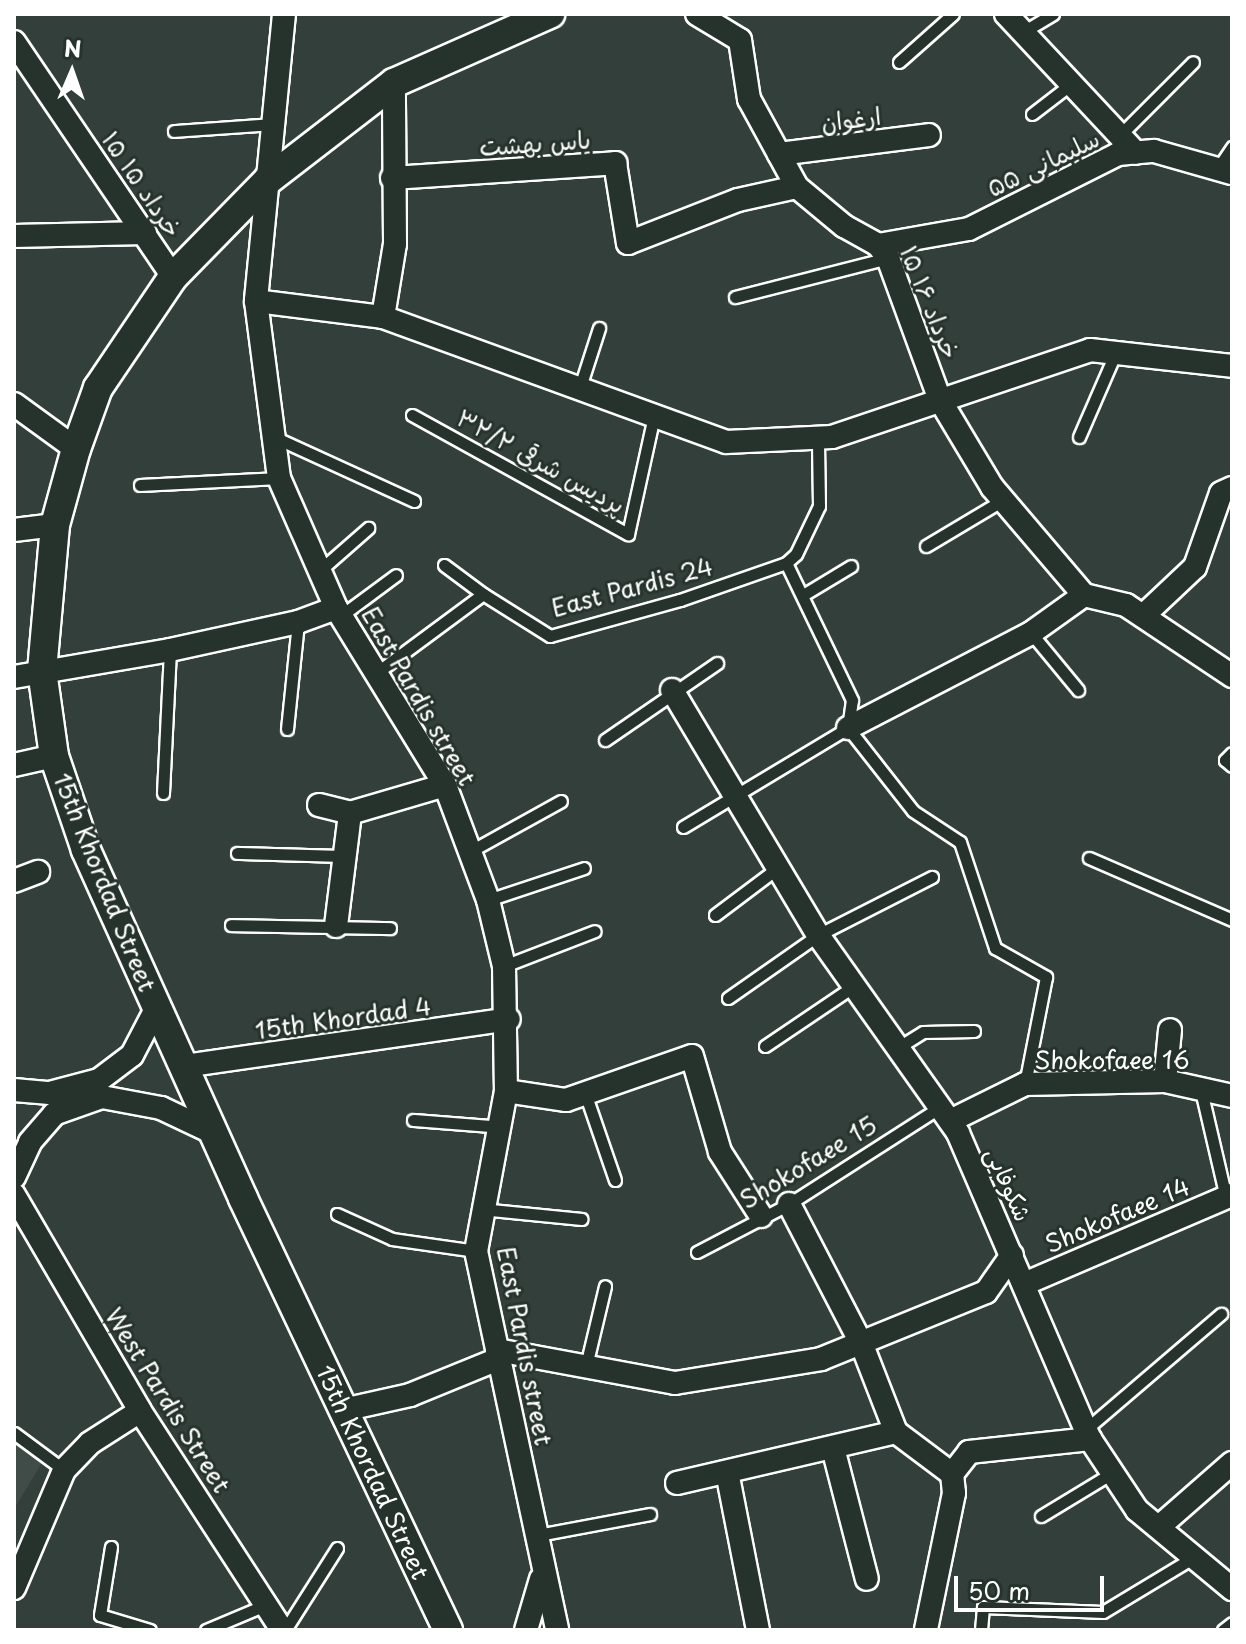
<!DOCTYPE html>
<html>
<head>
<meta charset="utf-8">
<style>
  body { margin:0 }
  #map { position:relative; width:1246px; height:1644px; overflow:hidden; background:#333f3a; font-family:"Playpen Sans","Playpen Sans Arabic",sans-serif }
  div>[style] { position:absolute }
  .built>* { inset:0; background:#404c47 }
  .roads { filter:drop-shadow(2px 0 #fff) drop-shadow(-2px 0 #fff) drop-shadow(0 2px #fff) drop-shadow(0 -2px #fff) }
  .service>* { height:11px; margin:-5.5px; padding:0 5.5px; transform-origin:5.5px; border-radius:5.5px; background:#26332d }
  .minor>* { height:22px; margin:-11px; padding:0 11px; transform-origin:11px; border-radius:11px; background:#26332d }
  .tertiary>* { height:28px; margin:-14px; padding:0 14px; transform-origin:14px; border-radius:14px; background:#26332d }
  span { translate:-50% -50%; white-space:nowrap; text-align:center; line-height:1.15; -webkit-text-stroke:6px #26332d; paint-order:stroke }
  .street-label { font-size:24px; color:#fff }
  .frame { position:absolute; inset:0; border:16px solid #fff; pointer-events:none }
  .north { position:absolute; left:32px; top:32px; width:80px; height:80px; -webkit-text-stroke:6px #26332d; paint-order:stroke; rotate:2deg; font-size:22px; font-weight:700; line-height:32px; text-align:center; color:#fff }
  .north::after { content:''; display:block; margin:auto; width:28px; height:36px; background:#fff; clip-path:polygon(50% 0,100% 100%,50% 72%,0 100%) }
  .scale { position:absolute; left:954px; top:1576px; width:150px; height:36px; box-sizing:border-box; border:4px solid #fff; border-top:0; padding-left:10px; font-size:24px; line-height:28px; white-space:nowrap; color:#fff; -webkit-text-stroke:6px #26332d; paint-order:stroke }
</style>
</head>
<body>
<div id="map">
  <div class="built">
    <i style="clip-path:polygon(14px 1442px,43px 1461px,14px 1509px)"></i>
  </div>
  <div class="roads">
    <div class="service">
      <i style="left:1023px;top:32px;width:35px;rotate:-31deg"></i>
      <i style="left:899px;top:62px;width:72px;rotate:-41.6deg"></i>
      <i style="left:1032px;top:114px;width:49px;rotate:-37.6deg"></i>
      <i style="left:174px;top:131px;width:101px;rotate:-4deg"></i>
      <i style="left:1120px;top:135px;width:103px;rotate:-45deg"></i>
      <i style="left:1216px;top:171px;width:29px;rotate:-56deg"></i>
      <i style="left:735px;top:297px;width:158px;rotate:-14.3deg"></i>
      <i style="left:580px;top:387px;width:62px;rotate:-72.1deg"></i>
      <i style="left:412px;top:415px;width:247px;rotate:28.9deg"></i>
      <i style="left:628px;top:534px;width:121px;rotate:-77.6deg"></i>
      <i style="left:274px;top:437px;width:154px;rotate:24.6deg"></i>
      <i style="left:1079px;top:437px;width:93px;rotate:-66.5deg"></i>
      <i style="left:140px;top:485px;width:139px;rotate:-2.9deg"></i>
      <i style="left:926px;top:546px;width:90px;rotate:-30.9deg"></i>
      <i style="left:444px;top:565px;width:49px;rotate:36.6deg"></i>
      <i style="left:318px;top:572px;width:67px;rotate:-41.3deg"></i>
      <i style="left:803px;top:595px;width:56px;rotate:-31.1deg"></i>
      <i style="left:342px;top:615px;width:67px;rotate:-36.5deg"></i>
      <i style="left:1031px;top:633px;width:74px;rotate:50.5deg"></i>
      <i style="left:379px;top:671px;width:129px;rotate:-36.5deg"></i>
      <i style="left:483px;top:594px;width:79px;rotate:32.1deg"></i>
      <i style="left:550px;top:636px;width:135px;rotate:-15.5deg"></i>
      <i style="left:680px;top:600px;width:112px;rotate:-19.2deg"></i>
      <i style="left:786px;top:563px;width:13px;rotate:-42deg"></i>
      <i style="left:796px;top:554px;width:53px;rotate:-64.4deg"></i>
      <i style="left:819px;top:506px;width:67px;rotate:-90.9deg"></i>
      <i style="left:848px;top:728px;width:105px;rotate:51.9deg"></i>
      <i style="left:913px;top:811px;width:56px;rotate:33.4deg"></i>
      <i style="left:960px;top:842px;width:112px;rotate:71.7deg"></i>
      <i style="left:995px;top:948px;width:59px;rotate:29.6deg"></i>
      <i style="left:1046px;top:977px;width:109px;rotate:101.1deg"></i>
      <i style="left:287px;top:729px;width:108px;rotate:-84.1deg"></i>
      <i style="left:605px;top:740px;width:136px;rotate:-34.5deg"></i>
      <i style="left:1232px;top:753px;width:10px;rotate:135deg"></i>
      <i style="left:1225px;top:760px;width:9px;rotate:41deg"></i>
      <i style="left:163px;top:793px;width:143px;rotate:-87.2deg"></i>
      <i style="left:683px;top:827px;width:192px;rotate:-31deg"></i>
      <i style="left:848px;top:728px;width:28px;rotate:-82deg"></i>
      <i style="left:852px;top:700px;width:152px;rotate:-115.7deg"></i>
      <i style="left:469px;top:852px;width:105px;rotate:-29deg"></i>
      <i style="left:237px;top:853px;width:108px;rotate:1.6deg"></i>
      <i style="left:1089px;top:858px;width:156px;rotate:23.4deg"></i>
      <i style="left:488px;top:900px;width:101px;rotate:-18.4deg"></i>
      <i style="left:715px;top:915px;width:80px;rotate:-36.9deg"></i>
      <i style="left:231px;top:925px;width:159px;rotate:1.1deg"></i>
      <i style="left:504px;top:966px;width:97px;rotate:-21deg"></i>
      <i style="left:728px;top:998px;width:110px;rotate:-35deg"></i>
      <i style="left:818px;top:935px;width:128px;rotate:-27deg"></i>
      <i style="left:765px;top:1046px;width:107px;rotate:-34deg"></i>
      <i style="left:899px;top:1047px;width:28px;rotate:-32deg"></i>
      <i style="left:923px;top:1032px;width:51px;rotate:-1.1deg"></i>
      <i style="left:1200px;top:1086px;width:115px;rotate:76.9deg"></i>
      <i style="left:585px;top:1093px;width:92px;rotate:71deg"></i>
      <i style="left:413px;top:1120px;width:88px;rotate:4.5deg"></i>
      <i style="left:481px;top:1209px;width:101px;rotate:5.7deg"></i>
      <i style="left:337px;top:1214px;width:60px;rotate:24.4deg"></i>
      <i style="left:392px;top:1239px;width:85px;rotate:8.1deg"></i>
      <i style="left:697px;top:1252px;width:104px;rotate:-27.6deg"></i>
      <i style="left:789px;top:1204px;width:179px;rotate:-32.7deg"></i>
      <i style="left:586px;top:1366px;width:82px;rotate:-76.6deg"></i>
      <i style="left:1085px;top:1430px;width:179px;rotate:-40.5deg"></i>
      <i style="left:14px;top:1433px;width:62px;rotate:36.5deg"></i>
      <i style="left:1041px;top:1516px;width:83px;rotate:-31.2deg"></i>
      <i style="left:538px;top:1535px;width:114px;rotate:-10.6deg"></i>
      <i style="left:111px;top:1547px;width:69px;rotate:99.2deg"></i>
      <i style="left:100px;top:1615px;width:52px;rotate:16.7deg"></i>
      <i style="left:206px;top:1630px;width:67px;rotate:-22.8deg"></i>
      <i style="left:285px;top:1630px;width:97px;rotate:-57.6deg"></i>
      <i style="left:981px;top:1630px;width:23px;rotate:-85deg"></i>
      <i style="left:983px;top:1607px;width:120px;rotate:2.4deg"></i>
      <i style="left:1103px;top:1612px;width:106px;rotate:-31.1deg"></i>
      <i style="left:1223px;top:1630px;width:11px;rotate:-38deg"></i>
    </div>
    <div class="minor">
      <i style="left:284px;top:14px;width:288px;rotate:95.6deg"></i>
      <i style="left:256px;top:301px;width:178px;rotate:82.6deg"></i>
      <i style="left:279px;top:478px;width:142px;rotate:66.3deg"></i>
      <i style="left:336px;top:608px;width:208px;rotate:58.4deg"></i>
      <i style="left:445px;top:785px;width:123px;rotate:69.5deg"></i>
      <i style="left:488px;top:900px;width:68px;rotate:76.4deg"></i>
      <i style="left:504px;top:966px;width:125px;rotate:89.1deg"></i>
      <i style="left:506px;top:1091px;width:163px;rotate:100.6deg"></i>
      <i style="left:476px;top:1251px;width:388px;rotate:77.9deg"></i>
      <i style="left:697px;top:14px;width:50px;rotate:31.2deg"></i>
      <i style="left:740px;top:40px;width:60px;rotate:81.3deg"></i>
      <i style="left:749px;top:99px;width:100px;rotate:61.4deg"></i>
      <i style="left:797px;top:187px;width:61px;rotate:39.7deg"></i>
      <i style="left:844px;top:226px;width:39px;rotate:29deg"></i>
      <i style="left:878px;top:245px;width:16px;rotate:52deg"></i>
      <i style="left:888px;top:258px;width:151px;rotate:69.9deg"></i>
      <i style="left:940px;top:400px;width:101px;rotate:59.1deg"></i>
      <i style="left:992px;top:487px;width:142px;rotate:49.6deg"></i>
      <i style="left:1084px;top:595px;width:43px;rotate:13.4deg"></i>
      <i style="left:1126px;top:605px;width:128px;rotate:33.8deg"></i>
      <i style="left:1006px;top:14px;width:190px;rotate:46.9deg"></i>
      <i style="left:14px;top:42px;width:284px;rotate:55.9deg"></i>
      <i style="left:779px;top:154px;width:151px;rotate:-7.2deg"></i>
      <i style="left:392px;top:178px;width:224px;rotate:-3.8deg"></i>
      <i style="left:615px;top:163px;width:81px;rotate:80.8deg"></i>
      <i style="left:628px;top:243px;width:118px;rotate:-21.4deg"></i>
      <i style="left:738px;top:200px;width:60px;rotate:-12.4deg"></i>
      <i style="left:14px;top:236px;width:131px;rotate:-1.3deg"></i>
      <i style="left:878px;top:245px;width:92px;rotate:-10deg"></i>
      <i style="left:969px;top:229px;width:167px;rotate:-26.7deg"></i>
      <i style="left:1118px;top:154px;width:36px;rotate:-5deg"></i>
      <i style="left:1154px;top:151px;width:81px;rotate:15.8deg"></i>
      <i style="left:256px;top:301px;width:128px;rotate:7.2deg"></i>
      <i style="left:383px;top:317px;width:365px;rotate:20deg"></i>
      <i style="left:726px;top:442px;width:106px;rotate:-2.7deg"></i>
      <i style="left:832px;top:437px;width:272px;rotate:-18.6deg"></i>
      <i style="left:1090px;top:350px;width:143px;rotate:6.4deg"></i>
      <i style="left:383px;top:317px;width:74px;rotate:-80.7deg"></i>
      <i style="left:395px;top:244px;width:161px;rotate:-90.4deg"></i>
      <i style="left:14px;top:404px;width:77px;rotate:36deg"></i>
      <i style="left:14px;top:530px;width:41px;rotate:-7deg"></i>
      <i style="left:1143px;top:616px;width:71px;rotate:-43.3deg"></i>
      <i style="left:1195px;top:567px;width:78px;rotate:-70.6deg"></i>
      <i style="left:1221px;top:493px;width:12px;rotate:-24deg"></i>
      <i style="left:14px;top:677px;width:158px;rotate:-9.8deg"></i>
      <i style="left:170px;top:650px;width:131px;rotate:-12.3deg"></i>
      <i style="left:298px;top:622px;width:40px;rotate:-20.2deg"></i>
      <i style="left:672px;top:690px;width:285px;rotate:59.2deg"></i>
      <i style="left:818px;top:935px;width:242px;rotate:54.7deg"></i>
      <i style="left:958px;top:1133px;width:333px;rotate:66.7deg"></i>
      <i style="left:1090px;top:1439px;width:85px;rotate:56.5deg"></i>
      <i style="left:1137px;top:1510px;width:124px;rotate:39.7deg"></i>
      <i style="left:848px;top:728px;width:206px;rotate:-27.4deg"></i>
      <i style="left:1031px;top:633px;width:65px;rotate:-35.6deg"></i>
      <i style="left:14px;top:765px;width:41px;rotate:-12.7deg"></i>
      <i style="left:319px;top:805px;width:32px;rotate:14deg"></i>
      <i style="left:350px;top:813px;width:99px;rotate:-16.4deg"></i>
      <i style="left:14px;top:881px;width:26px;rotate:-21deg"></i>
      <i style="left:336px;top:926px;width:114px;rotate:-82.9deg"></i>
      <i style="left:184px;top:1066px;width:328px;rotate:-8.2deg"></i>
      <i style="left:1165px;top:1081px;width:51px;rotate:-84.4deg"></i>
      <i style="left:14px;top:1090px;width:36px;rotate:5deg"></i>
      <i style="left:50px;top:1093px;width:51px;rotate:-14.9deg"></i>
      <i style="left:99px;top:1080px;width:41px;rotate:-37.1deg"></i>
      <i style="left:132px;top:1055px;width:52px;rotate:-62.4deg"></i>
      <i style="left:506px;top:1091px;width:61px;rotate:8.5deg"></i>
      <i style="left:566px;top:1100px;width:133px;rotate:-19.2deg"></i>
      <i style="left:692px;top:1056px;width:100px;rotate:73.7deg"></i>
      <i style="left:720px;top:1152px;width:76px;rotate:57.4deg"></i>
      <i style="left:950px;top:1121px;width:84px;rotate:-26.3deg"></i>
      <i style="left:1025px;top:1084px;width:140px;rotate:-1.2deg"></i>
      <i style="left:1165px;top:1081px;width:69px;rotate:12.6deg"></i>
      <i style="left:14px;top:1177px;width:38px;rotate:-65deg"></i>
      <i style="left:30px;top:1142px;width:37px;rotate:-49deg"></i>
      <i style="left:54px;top:1114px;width:51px;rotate:-19.5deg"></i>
      <i style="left:102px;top:1097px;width:60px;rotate:10.6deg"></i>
      <i style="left:161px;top:1108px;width:59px;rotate:25.3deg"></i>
      <i style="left:14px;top:1195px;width:250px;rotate:59.7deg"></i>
      <i style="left:140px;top:1411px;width:261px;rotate:57deg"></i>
      <i style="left:789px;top:1204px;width:159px;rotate:62.6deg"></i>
      <i style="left:862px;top:1345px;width:93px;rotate:68.7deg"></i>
      <i style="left:896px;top:1432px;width:70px;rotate:36.9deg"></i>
      <i style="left:952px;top:1474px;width:19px;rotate:84deg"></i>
      <i style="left:954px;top:1493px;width:140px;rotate:101.6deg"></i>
      <i style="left:1024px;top:1284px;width:226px;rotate:-23.2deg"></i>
      <i style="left:497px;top:1350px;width:181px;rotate:10.5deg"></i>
      <i style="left:675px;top:1383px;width:148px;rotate:-9.3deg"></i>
      <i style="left:821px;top:1359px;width:178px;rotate:-22.1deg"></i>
      <i style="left:986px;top:1292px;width:45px;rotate:-54.9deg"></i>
      <i style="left:343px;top:1410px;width:69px;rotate:-12.6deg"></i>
      <i style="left:410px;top:1395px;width:95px;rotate:-22.2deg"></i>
      <i style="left:833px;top:1448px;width:135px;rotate:75.5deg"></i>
      <i style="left:727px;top:1472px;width:161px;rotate:78.9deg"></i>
      <i style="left:952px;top:1474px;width:28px;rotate:-52deg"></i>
      <i style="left:969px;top:1452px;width:122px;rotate:-6.1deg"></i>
      <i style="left:677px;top:1483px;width:225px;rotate:-13.1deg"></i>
      <i style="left:1160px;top:1526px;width:96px;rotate:-41.2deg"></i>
      <i style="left:14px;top:1588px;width:128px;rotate:-67deg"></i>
      <i style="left:64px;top:1470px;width:37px;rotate:-46deg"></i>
      <i style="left:90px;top:1443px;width:59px;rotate:-32.6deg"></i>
      <i style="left:526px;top:1630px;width:53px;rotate:-73.6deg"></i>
    </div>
    <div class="tertiary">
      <i style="left:448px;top:1630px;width:478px;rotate:-115.4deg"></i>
      <i style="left:243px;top:1198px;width:382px;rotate:-114.3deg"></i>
      <i style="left:86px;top:850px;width:99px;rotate:-108.8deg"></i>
      <i style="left:54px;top:756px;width:86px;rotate:-98deg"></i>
      <i style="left:42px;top:671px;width:147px;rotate:-84.9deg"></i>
      <i style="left:55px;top:525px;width:79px;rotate:-74.6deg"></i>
      <i style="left:76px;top:449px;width:65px;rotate:-70.2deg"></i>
      <i style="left:98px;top:388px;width:134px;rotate:-56deg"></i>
      <i style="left:173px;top:277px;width:136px;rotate:-45.6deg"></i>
      <i style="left:268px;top:180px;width:159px;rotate:-37.6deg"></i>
      <i style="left:394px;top:83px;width:171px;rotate:-23.9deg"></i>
    </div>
  </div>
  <div class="street-label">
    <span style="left:851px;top:119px;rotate:-7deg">ارغوان</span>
    <span style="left:535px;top:143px;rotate:-4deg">یاس بهشت</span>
    <span style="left:1043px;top:163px;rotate:-26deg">سلیمانی ۵۵</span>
    <span style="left:142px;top:184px;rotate:56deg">۱۵ خرداد ۱۵</span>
    <span style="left:930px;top:302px;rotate:68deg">۱۵ خرداد ۱۶</span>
    <span style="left:541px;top:461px;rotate:29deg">پردیس شرقی ۳۲/۲</span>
    <span style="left:632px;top:587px;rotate:-15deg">East Pardis 24</span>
    <span style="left:419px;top:696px;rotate:60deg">East Pardis street</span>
    <span style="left:105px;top:882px;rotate:68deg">15th Khordad Street</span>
    <span style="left:343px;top:1018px;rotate:-8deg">15th Khordad 4</span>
    <span style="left:1112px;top:1060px">Shokofaee 16</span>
    <span style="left:808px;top:1162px;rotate:-31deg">Shokofaee 15</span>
    <span style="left:1009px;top:1184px;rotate:66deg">شکوفایی</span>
    <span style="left:1117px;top:1215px;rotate:-23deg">Shokofaee 14</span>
    <span style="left:525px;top:1346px;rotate:79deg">East Pardis street</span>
    <span style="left:168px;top:1400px;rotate:58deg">West Pardis Street</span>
    <span style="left:373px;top:1472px;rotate:65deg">15th Khordad Street</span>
  </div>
  <div class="frame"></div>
  <div class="north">N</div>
  <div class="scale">50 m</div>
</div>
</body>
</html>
